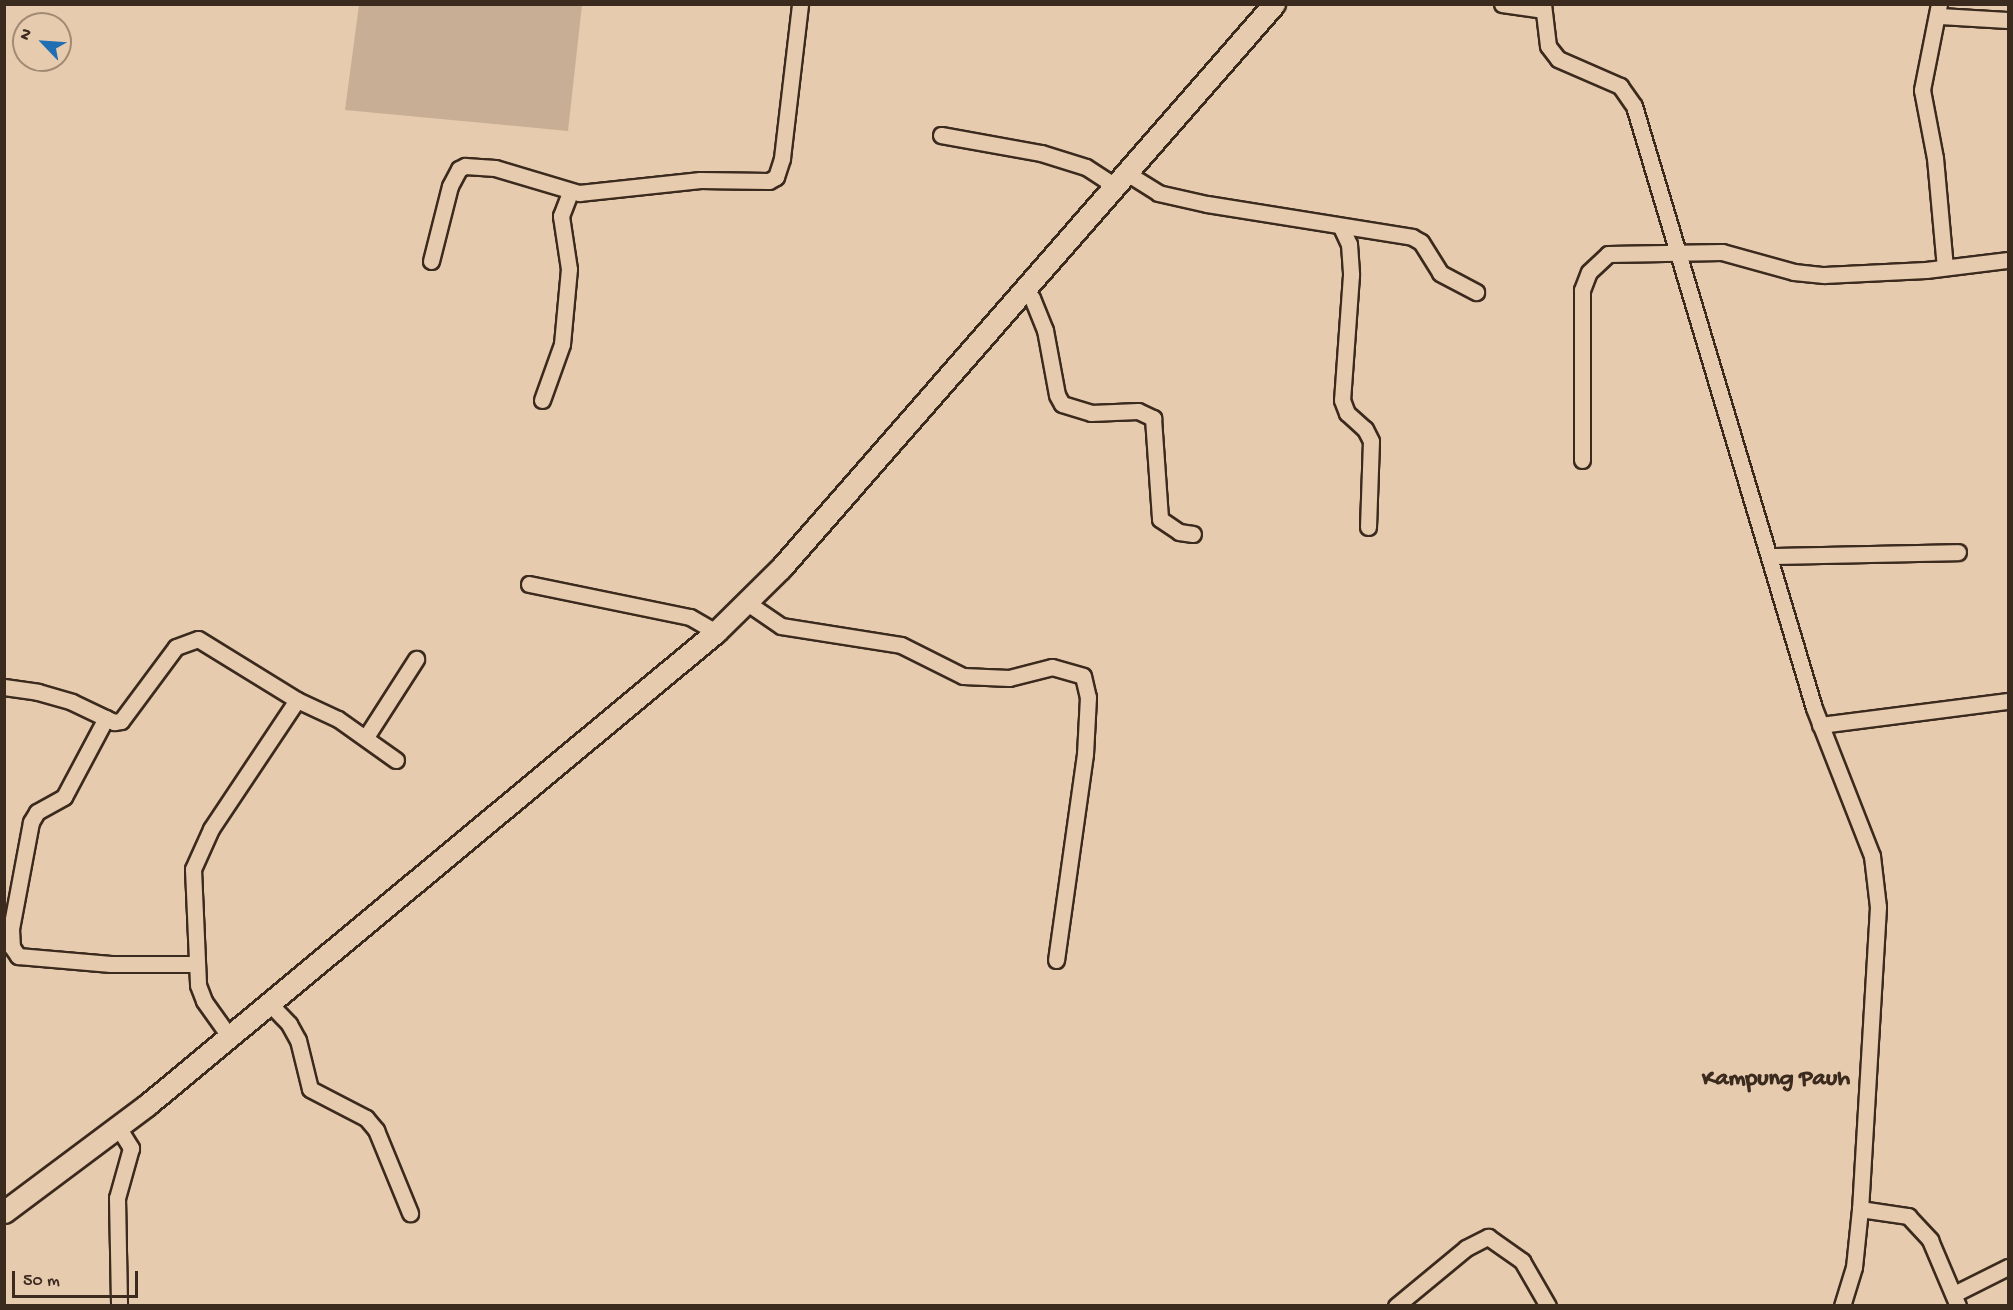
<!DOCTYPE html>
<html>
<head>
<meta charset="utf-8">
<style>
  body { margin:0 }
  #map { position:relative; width:2013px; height:1310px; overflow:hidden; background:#e7cbae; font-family:"Gochi Hand",sans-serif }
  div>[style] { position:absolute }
  .green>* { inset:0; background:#c8ae94 }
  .roads { filter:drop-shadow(2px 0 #3b2a1e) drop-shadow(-2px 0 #3b2a1e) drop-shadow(0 2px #3b2a1e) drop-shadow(0 -2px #3b2a1e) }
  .street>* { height:15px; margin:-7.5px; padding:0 7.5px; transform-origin:7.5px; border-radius:7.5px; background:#e7cbae }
  .secondary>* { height:21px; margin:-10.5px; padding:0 10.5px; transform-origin:10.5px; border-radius:10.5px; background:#e7cbae }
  span { translate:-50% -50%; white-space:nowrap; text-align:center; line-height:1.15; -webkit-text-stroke:5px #e7cbae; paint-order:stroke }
  .quarter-label { font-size:24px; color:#3b2a1e; font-weight:700 }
  .frame { position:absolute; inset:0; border:6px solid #3b2a1e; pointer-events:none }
  .north { position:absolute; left:12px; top:12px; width:60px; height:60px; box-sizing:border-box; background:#e7cbae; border:2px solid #a28b74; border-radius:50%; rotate:295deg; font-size:16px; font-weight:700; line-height:24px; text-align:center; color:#3b2a1e }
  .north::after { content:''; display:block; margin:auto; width:21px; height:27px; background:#1f6fb2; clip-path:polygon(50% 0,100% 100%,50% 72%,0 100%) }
  .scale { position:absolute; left:12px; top:1271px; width:126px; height:27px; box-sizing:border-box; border:3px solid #3b2a1e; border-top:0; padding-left:8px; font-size:18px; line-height:21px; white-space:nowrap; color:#3b2a1e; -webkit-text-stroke:4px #e7cbae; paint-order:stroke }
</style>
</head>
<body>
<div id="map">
  <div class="green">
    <i style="clip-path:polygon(359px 5px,582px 5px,568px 131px,345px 110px)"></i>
  </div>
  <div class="roads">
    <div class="street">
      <i style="left:1502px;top:4px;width:41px;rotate:8.3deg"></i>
      <i style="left:1543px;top:4px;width:42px;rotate:83.2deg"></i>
      <i style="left:1548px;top:46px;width:16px;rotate:52deg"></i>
      <i style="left:1558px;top:59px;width:68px;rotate:23.5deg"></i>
      <i style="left:1620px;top:86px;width:24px;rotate:55deg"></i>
      <i style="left:1634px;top:106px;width:628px;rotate:73.35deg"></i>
      <i style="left:1814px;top:708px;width:159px;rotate:68.6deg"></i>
      <i style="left:1872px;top:856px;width:51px;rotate:83.3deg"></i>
      <i style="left:1878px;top:907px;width:303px;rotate:93.4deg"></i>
      <i style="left:1860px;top:1209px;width:58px;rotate:95.9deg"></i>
      <i style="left:1854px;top:1267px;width:41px;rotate:107.1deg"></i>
      <i style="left:1939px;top:4px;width:88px;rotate:101.2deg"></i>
      <i style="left:1922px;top:90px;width:69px;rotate:79.2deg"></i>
      <i style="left:1935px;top:158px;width:109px;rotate:84.8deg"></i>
      <i style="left:1939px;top:16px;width:69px;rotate:3.3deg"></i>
      <i style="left:941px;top:135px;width:102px;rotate:10.2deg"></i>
      <i style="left:1041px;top:153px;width:47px;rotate:17.3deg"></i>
      <i style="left:1086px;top:167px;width:33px;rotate:33deg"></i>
      <i style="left:1125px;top:172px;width:39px;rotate:32deg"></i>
      <i style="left:1158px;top:193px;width:50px;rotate:12.7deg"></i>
      <i style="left:1207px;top:204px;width:208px;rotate:9.1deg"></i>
      <i style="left:1412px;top:237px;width:10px;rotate:29deg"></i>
      <i style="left:1421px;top:242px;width:36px;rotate:58deg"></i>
      <i style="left:1440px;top:273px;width:41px;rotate:27.8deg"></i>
      <i style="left:1341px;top:227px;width:19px;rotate:65deg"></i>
      <i style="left:1349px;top:244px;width:31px;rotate:86deg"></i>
      <i style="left:1351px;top:275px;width:125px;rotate:94.1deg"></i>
      <i style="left:1342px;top:400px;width:14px;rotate:69deg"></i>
      <i style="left:1347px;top:413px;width:24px;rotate:42deg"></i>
      <i style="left:1365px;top:429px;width:13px;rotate:63deg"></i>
      <i style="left:1371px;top:441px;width:86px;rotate:92deg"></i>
      <i style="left:431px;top:261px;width:77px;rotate:-75.8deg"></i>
      <i style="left:450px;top:186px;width:19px;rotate:-62deg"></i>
      <i style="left:459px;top:169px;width:7px;rotate:-27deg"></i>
      <i style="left:465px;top:166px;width:30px;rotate:4deg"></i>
      <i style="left:495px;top:168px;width:88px;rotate:16.6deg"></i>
      <i style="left:579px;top:193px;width:122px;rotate:-6.1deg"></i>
      <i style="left:700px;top:180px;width:69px;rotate:0.8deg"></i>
      <i style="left:769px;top:181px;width:8px;rotate:-30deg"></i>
      <i style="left:776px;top:177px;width:20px;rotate:-72deg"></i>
      <i style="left:782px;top:158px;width:155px;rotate:-83.3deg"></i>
      <i style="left:1023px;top:288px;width:13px;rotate:48deg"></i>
      <i style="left:1032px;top:298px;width:35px;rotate:68deg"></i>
      <i style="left:1045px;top:330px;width:66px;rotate:79.5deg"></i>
      <i style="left:1057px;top:395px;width:10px;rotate:61deg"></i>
      <i style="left:1062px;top:404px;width:30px;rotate:17deg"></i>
      <i style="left:1091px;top:413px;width:47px;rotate:-2.4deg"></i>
      <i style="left:1138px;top:411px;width:17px;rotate:25deg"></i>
      <i style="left:1153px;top:418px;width:101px;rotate:86deg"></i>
      <i style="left:1160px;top:519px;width:23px;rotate:34deg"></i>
      <i style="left:1179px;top:532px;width:14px;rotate:8deg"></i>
      <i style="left:542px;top:400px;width:59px;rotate:-70.3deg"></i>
      <i style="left:562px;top:344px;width:75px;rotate:-84.7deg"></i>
      <i style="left:569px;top:269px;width:54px;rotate:-98.6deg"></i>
      <i style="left:561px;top:216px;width:26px;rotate:-69deg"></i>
      <i style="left:1582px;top:460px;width:170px;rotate:-90deg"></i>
      <i style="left:1582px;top:290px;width:19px;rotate:-69deg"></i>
      <i style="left:1589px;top:272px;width:26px;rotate:-43deg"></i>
      <i style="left:1608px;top:254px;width:114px;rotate:-1deg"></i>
      <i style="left:1722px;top:252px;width:75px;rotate:15.5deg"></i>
      <i style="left:1794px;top:272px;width:30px;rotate:6deg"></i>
      <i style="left:1824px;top:275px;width:102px;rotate:-2.8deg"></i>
      <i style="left:1926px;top:270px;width:83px;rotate:-7deg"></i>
      <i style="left:1770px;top:556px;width:188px;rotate:-1.2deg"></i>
      <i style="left:529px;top:584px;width:164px;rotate:11.6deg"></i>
      <i style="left:690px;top:617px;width:30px;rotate:30deg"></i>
      <i style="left:746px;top:602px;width:42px;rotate:34.4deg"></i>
      <i style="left:781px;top:626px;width:121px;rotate:9deg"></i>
      <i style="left:901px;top:645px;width:69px;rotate:26.6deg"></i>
      <i style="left:963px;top:676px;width:46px;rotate:2.5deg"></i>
      <i style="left:1009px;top:678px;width:44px;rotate:-14.3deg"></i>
      <i style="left:1052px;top:667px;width:32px;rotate:16deg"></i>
      <i style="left:1083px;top:676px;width:22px;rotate:77deg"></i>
      <i style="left:1088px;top:697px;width:57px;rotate:93deg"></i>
      <i style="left:1085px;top:754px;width:208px;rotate:98deg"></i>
      <i style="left:4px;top:687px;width:34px;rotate:8deg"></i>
      <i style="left:38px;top:692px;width:35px;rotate:16deg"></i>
      <i style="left:72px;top:702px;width:47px;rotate:25.5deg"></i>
      <i style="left:114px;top:722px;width:7px;rotate:-8deg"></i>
      <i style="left:121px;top:721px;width:92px;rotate:-53.4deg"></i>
      <i style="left:176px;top:647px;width:23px;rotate:-20deg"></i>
      <i style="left:198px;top:639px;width:116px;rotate:31.6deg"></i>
      <i style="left:297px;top:700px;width:155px;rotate:123.7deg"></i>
      <i style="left:211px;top:829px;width:44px;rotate:114.2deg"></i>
      <i style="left:193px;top:869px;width:116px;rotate:87.5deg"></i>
      <i style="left:198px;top:985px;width:17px;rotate:69deg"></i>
      <i style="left:204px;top:1001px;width:43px;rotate:54.5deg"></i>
      <i style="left:297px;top:700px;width:45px;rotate:24.9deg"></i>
      <i style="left:338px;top:719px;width:71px;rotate:35.3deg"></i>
      <i style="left:106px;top:718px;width:89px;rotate:118deg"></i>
      <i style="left:64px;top:797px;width:31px;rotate:151deg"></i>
      <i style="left:37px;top:812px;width:12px;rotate:121deg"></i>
      <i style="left:31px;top:822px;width:109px;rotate:100.6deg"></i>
      <i style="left:11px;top:929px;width:18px;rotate:87deg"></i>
      <i style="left:12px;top:947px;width:11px;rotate:56deg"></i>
      <i style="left:18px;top:956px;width:93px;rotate:4.9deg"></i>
      <i style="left:111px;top:964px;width:84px"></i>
      <i style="left:1820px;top:725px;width:190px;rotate:-7.3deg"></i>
      <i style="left:366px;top:737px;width:93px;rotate:-57.3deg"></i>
      <i style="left:269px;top:1003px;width:29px;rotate:46deg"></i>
      <i style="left:289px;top:1024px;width:18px;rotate:61deg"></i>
      <i style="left:298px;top:1040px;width:50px;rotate:76.2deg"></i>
      <i style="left:310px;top:1089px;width:63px;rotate:27.4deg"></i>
      <i style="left:366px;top:1118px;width:16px;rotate:50deg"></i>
      <i style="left:376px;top:1130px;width:90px;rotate:67.7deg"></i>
      <i style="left:118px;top:1127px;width:25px;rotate:58deg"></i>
      <i style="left:131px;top:1148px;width:52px;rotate:105.6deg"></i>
      <i style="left:117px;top:1198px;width:108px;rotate:88.9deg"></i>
      <i style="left:1860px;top:1209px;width:49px;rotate:8.3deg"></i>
      <i style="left:1908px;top:1216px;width:33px;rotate:47deg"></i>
      <i style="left:1930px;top:1240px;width:72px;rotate:67deg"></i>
      <i style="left:1954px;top:1294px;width:60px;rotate:-26.6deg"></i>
      <i style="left:1396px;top:1306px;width:91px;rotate:-39.6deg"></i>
      <i style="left:1466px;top:1248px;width:25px;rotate:-27deg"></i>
      <i style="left:1488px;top:1237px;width:42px;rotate:35.2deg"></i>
      <i style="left:1522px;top:1261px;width:52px;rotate:60deg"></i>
    </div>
    <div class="secondary">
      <i style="left:4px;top:1212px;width:179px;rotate:-36.8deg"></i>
      <i style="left:147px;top:1105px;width:740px;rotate:-39.74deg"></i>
      <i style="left:716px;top:632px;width:91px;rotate:-44.6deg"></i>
      <i style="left:781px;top:568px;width:749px;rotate:-48.84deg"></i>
    </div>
  </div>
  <div class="quarter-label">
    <span style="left:1776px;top:1080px">Kampung Pauh</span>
  </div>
  <div class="frame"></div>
  <div class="north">N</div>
  <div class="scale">50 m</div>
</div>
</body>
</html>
